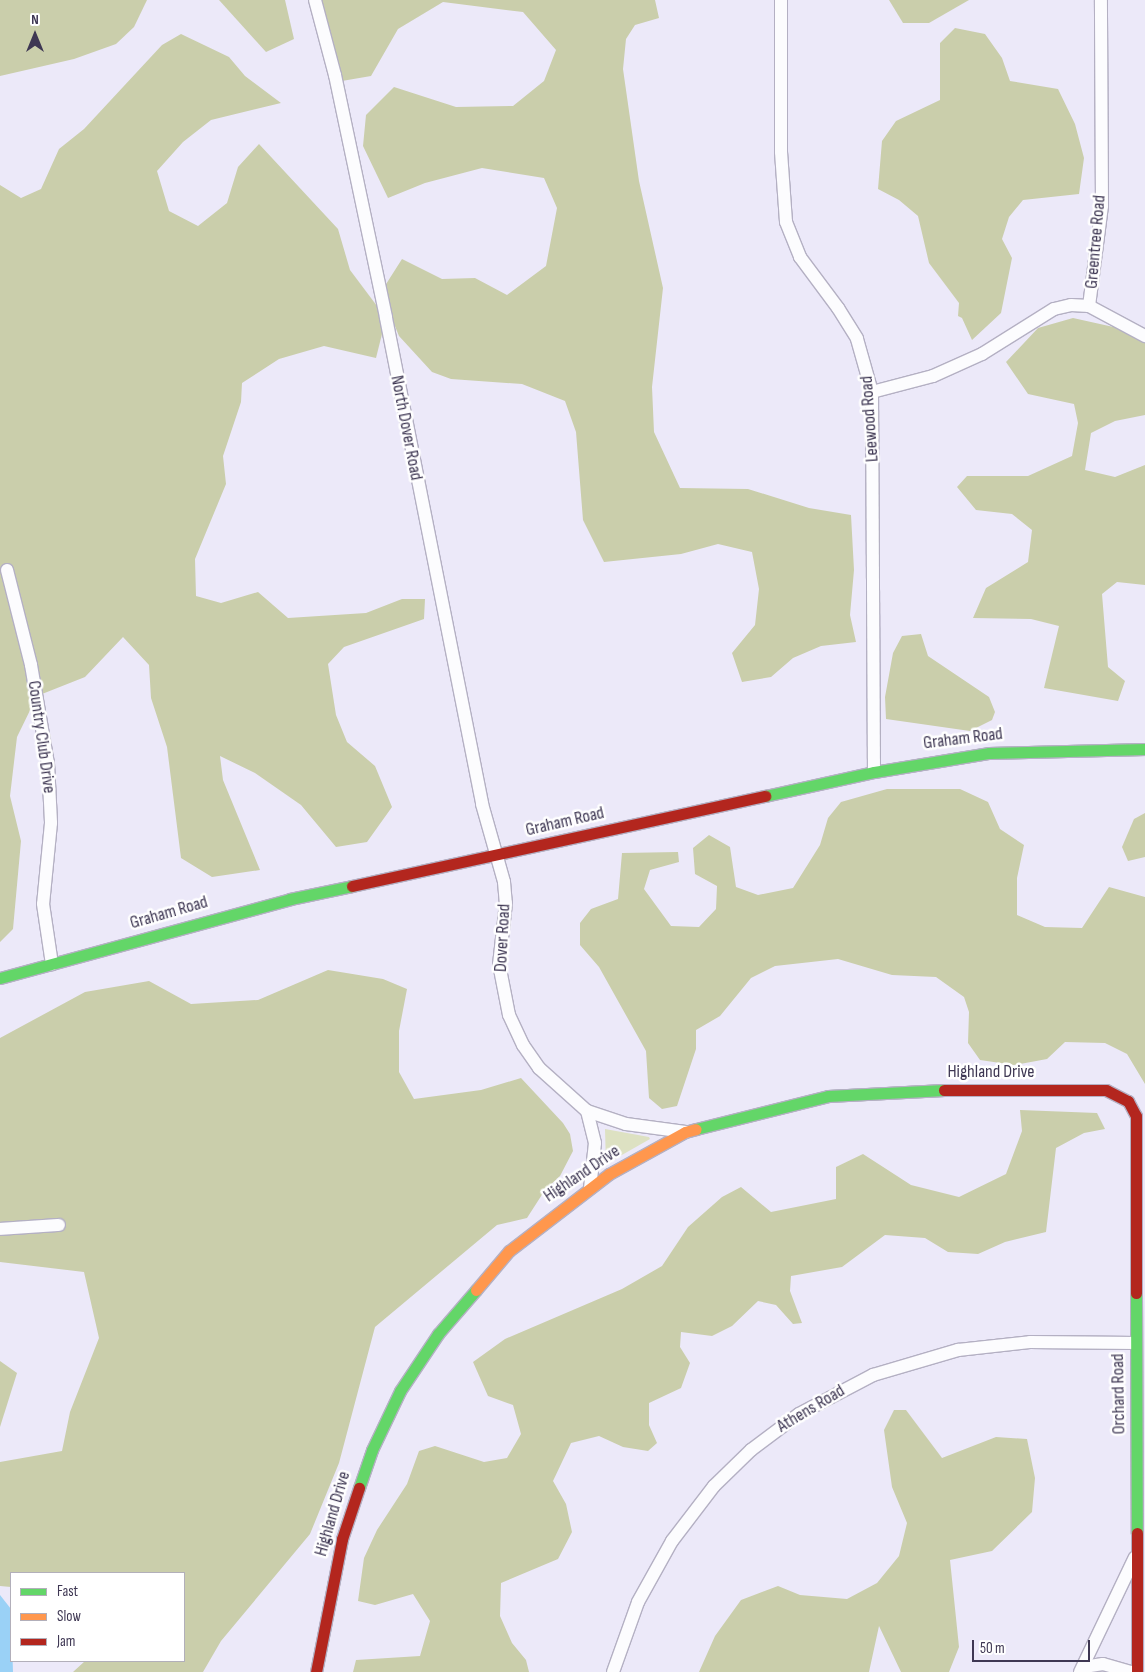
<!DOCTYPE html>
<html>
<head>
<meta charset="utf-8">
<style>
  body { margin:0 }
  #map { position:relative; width:1145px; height:1672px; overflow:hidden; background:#ece9f9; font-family:"Sofia Sans Condensed",sans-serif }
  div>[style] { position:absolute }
  .green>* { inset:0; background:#dde1c2 }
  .forest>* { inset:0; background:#caceab }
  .water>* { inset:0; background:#9ad1f6 }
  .roads { filter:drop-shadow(1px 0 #b4b0c3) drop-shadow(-1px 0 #b4b0c3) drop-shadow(0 1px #b4b0c3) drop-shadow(0 -1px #b4b0c3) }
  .street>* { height:12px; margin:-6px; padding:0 6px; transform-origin:6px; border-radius:6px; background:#fcfcfe }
  .fast>* { height:11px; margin:-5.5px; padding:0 5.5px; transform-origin:5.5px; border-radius:5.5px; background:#63d668 }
  .slow>* { height:11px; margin:-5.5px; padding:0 5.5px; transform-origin:5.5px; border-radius:5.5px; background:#ff974d }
  .jam>* { height:11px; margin:-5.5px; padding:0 5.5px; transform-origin:5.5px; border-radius:5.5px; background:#b3261e }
  span { translate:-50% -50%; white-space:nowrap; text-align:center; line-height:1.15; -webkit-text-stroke:5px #fff; paint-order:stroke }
  .street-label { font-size:18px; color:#3e3753 }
  .legend { position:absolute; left:10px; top:1572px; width:175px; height:90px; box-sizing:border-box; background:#fff; border:1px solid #b2afba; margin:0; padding:6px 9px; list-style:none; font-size:15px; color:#3e3753 }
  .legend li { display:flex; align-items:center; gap:10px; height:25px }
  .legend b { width:25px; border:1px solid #b2afba }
  .north { position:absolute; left:10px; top:10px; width:50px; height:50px; -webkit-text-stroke:4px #fff; paint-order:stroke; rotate:0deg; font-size:14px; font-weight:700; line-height:20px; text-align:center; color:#3e3753 }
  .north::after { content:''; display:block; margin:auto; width:18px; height:22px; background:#3e3753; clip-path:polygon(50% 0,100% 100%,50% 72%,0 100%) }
  .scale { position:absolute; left:972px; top:1640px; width:118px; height:22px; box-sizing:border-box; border:2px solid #3e3753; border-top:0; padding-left:6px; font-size:15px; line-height:18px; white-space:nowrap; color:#3e3753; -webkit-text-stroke:4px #fff; paint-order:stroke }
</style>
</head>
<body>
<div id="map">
  <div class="green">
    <i style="clip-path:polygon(605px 1129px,649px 1137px,650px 1139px,606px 1164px)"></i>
  </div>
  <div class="forest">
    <i style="clip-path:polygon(0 0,147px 0,134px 27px,116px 44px,74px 59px,0 76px)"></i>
    <i style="clip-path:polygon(219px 0,285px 0,294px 39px,266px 52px)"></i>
    <i style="clip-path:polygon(315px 0,655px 0,659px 18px,635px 25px,626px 39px,623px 69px,639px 181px,663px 288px,652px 387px,654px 432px,680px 488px,748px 489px,809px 508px,851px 515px,854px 570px,850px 615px,856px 642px,821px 646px,793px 658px,771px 677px,742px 682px,732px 653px,755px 625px,759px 589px,752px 552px,718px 544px,681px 554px,604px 562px,583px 520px,576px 432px,565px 401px,522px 384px,451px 379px,432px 372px,399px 336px,381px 292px,402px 259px,442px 279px,475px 278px,507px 295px,546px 266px,557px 208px,544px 178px,482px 168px,425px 183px,388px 198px,363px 146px,366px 115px,394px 87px,456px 107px,513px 106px,544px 81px,556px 50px,523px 12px,443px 2px,398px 29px,371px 76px,336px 82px)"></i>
    <i style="clip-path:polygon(889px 0,969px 0,929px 23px,903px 23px)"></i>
    <i style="clip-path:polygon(955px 28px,985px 34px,1002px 58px,1010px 81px,1058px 89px,1075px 124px,1084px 158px,1079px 194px,1023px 200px,1009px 217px,1002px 239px,1012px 258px,1001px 313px,972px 340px,962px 318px,958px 316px,959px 303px,929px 263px,918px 216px,899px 200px,878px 189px,882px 141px,896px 121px,940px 100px,940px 43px)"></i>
    <i style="clip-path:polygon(181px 34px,229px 57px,245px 76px,281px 103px,211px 120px,183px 142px,157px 171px,169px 211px,198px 226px,227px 203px,238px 167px,259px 144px,338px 229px,350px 270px,386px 318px,376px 358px,324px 346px,279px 359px,242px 383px,241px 402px,223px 456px,226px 484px,195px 559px,196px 596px,221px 603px,258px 592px,288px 618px,366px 613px,402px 599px,425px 599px,424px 619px,344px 647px,328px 664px,336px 715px,347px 742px,375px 766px,392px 807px,367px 842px,336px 847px,301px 805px,255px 773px,220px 756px,223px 780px,260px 870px,212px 877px,181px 858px,167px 747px,151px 698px,149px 665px,123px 637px,85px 677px,37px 696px,17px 737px,10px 796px,21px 841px,13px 929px,0 942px,0 185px,21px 198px,41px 189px,59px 149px,84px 129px,162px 45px)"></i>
    <i style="clip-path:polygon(1073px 318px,1118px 328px,1145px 343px,1145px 415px,1115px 421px,1091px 433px,1085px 470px,1115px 477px,1145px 465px,1145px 585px,1117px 582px,1102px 594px,1108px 667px,1125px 681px,1118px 701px,1044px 688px,1059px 626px,1031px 619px,973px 618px,986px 588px,1028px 562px,1032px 530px,1012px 514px,976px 510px,957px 487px,967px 476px,1028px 476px,1072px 456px,1078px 423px,1074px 404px,1028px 394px,1006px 362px,1038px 328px)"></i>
    <i style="clip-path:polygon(921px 634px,928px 656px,989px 697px,995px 712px,992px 720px,970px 731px,886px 719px,885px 697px,893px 653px,902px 636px)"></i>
    <i style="clip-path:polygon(887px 789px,960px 789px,988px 802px,1000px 829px,1024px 845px,1017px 878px,1017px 915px,1045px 927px,1082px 928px,1109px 887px,1145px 897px,1145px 1084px,1127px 1054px,1105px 1043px,1065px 1042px,1047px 1059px,1014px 1065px,980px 1060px,968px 1043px,969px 1012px,964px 997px,936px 977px,892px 975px,838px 959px,775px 966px,751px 978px,720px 1016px,696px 1030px,696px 1049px,677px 1106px,662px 1109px,649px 1098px,646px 1051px,599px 967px,580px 945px,580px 923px,591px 909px,618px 899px,622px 853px,678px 852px,679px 862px,650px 870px,644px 889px,671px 926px,699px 927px,716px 909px,717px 886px,695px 874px,693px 848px,709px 835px,730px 847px,736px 887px,758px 895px,793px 888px,820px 845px,828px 818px,841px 802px)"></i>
    <i style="clip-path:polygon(1145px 813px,1145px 857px,1128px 861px,1122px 847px,1134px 819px)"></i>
    <i style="clip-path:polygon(328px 970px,383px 979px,407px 989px,399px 1031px,399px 1072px,414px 1099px,481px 1090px,521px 1078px,563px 1123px,570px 1134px,573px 1151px,560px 1176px,545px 1190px,527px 1218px,497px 1225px,375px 1327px,339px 1463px,310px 1534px,221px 1641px,203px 1672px,73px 1672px,85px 1661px,184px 1661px,184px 1573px,11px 1573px,11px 1587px,0 1586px,0 1462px,62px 1451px,70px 1412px,99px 1338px,84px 1272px,0 1262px,0 1038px,85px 992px,149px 981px,191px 1004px,258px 1000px)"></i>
    <i style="clip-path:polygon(1020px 1110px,1097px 1113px,1105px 1129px,1084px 1133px,1056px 1148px,1046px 1232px,1005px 1242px,978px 1254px,948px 1252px,925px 1238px,885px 1235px,842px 1267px,791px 1276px,790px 1291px,802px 1323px,793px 1324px,776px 1305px,758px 1301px,732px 1326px,712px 1336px,681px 1332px,680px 1347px,690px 1363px,681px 1388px,649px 1403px,649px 1425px,657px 1443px,648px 1451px,623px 1447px,599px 1436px,571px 1443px,553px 1481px,566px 1504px,572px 1532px,558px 1559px,501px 1583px,500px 1616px,512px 1643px,526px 1660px,529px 1672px,353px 1672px,356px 1660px,420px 1656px,430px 1621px,413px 1594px,375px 1605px,358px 1601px,364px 1558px,377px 1530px,407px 1484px,419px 1451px,435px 1446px,484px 1462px,507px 1458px,521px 1434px,513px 1405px,488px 1396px,473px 1362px,505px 1339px,622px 1289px,662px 1266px,688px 1227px,722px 1197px,741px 1187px,771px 1212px,836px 1199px,836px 1167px,863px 1154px,911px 1185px,959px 1197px,1006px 1174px,1022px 1131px)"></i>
    <i style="clip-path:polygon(0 1361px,17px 1373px,0 1427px)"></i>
    <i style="clip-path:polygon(894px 1410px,906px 1410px,942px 1458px,996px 1437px,1027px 1439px,1035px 1478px,1032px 1512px,992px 1551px,950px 1560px,959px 1647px,949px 1672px,901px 1672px,879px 1626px,869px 1672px,699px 1672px,715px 1636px,741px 1600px,778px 1586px,800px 1595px,847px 1599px,877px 1583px,899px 1556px,907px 1523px,892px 1487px,884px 1430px)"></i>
  </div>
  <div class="water">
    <i style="clip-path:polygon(0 1595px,11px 1609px,13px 1672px,0 1672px)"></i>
  </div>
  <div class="roads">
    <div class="street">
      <i style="left:315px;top:0;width:78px;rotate:75.1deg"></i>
      <i style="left:335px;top:75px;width:248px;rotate:78.1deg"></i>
      <i style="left:386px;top:318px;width:495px;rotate:78.8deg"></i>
      <i style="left:482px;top:804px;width:81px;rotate:74.2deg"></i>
      <i style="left:504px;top:882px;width:21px;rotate:85deg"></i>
      <i style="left:506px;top:903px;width:61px;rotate:96.5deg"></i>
      <i style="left:499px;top:964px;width:52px;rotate:78.9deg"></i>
      <i style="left:509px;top:1015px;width:33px;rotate:65deg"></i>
      <i style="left:523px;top:1045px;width:28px;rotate:55deg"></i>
      <i style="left:539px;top:1068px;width:64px;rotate:41.9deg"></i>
      <i style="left:587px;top:1111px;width:41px;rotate:18.4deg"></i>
      <i style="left:626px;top:1124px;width:60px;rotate:7.7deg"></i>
      <i style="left:781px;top:0;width:152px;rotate:90deg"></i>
      <i style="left:781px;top:152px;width:70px;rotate:85.9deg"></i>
      <i style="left:786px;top:222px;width:38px;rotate:68deg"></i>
      <i style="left:800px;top:257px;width:64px;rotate:53.3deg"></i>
      <i style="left:838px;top:308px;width:36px;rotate:58deg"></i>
      <i style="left:857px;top:339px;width:55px;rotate:74.2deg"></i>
      <i style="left:872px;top:392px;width:380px;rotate:89.7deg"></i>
      <i style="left:1089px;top:306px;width:101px;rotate:-82.6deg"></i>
      <i style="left:1102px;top:206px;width:206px;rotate:-90.3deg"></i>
      <i style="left:872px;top:392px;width:63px;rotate:-14.7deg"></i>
      <i style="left:933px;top:376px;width:54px;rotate:-24.2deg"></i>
      <i style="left:982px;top:354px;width:85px;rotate:-32deg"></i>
      <i style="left:1054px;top:309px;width:17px;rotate:-13deg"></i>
      <i style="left:1071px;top:305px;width:18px;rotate:3deg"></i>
      <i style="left:1089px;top:306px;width:64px;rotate:28.2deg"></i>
      <i style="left:7px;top:570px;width:98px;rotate:75.8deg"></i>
      <i style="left:31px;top:665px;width:99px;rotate:80.2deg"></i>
      <i style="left:48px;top:763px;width:60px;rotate:87.1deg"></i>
      <i style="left:51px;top:823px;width:81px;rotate:95.6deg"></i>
      <i style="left:43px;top:904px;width:61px;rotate:81.5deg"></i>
      <i style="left:587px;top:1111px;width:33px;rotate:76deg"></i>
      <i style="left:595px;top:1143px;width:45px;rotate:96.3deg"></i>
      <i style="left:0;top:1229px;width:59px;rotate:-3.9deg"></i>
      <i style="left:1084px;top:1667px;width:19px;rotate:-9deg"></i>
      <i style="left:1103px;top:1664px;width:29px;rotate:16deg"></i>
      <i style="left:613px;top:1672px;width:74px;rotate:-70.3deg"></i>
      <i style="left:638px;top:1602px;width:70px;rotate:-60.9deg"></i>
      <i style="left:672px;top:1541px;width:69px;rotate:-52.6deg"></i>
      <i style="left:714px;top:1486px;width:52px;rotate:-44.2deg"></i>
      <i style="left:751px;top:1450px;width:60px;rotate:-36.9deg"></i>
      <i style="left:799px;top:1414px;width:84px;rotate:-27.8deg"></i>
      <i style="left:873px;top:1375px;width:89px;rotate:-16.4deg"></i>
      <i style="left:958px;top:1350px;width:72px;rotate:-6.3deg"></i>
      <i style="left:1030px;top:1342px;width:106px;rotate:0.5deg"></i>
      <i style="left:1080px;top:1672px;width:127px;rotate:-64.4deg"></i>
    </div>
    <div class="fast">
      <i style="left:765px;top:796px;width:112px;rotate:-12.4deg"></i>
      <i style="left:874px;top:772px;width:117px;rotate:-9.4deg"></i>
      <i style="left:989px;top:753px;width:156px;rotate:-1.5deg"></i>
      <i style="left:0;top:978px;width:301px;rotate:-15.2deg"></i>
      <i style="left:290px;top:899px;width:63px;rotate:-11.8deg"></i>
      <i style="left:696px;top:1129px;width:136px;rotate:-14deg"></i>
      <i style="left:828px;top:1096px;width:116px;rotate:-3deg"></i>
      <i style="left:1136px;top:1293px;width:240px;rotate:89.8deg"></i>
      <i style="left:359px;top:1488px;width:40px;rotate:-71.1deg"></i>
      <i style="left:372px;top:1450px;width:65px;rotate:-64.6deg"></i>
      <i style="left:400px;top:1391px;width:69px;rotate:-56.3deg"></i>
      <i style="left:438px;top:1334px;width:58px;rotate:-49.2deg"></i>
    </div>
    <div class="slow">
      <i style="left:476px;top:1290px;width:51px;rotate:-49.8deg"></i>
      <i style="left:509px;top:1251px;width:126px;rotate:-37.6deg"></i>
      <i style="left:609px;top:1174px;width:87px;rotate:-28.9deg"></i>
      <i style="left:685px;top:1132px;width:11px;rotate:-15deg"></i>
    </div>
    <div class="jam">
      <i style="left:352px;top:886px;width:423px;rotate:-12.3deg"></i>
      <i style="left:944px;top:1090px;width:162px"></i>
      <i style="left:1106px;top:1090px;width:25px;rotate:27deg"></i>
      <i style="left:1128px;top:1101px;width:17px;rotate:62deg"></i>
      <i style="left:1136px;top:1116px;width:177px;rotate:90deg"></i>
      <i style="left:1137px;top:1533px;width:139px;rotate:90deg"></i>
      <i style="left:316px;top:1672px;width:136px;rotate:-78.9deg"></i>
      <i style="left:342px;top:1539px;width:54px;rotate:-71.6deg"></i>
    </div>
  </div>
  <div class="street-label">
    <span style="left:1096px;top:242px;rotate:-85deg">Greentree Road</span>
    <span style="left:870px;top:419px;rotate:-94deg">Leewood Road</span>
    <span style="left:406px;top:428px;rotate:79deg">North Dover Road</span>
    <span style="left:41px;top:737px;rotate:82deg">Country Club Drive</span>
    <span style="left:963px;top:739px;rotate:-7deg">Graham Road</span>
    <span style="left:565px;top:822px;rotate:-13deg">Graham Road</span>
    <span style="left:169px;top:913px;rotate:-16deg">Graham Road</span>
    <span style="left:503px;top:938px;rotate:-87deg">Dover Road</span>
    <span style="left:991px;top:1072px">Highland Drive</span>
    <span style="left:582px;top:1174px;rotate:-34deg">Highland Drive</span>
    <span style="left:1119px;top:1394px;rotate:-91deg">Orchard Road</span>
    <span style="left:811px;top:1409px;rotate:-31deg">Athens Road</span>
    <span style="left:333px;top:1514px;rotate:-74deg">Highland Drive</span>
  </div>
  <ul class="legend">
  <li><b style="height:6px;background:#63d668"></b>Fast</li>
  <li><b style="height:6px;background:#ff974d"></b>Slow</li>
  <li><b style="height:6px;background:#b3261e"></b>Jam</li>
  </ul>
  <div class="north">N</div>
  <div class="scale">50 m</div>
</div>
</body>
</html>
